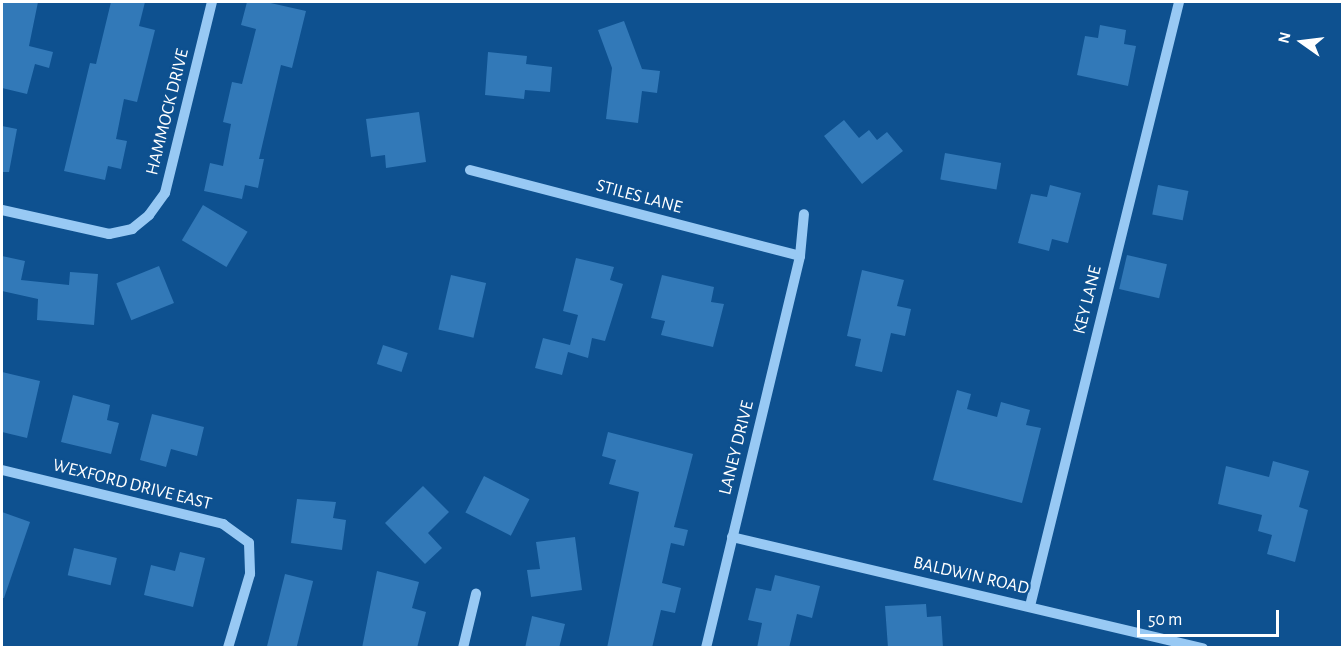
<!DOCTYPE html>
<html>
<head>
<meta charset="utf-8">
<style>
  body { margin:0 }
  #map { position:relative; width:1344px; height:649px; overflow:hidden; background:#0e5190; font-family:"Alegreya Sans",sans-serif }
  div>[style] { position:absolute }
  .building>* { inset:0; background:#3279b8; transform-origin:0 0 }
  .minor>* { height:10px; margin:-5px; padding:0 5px; transform-origin:5px; border-radius:5px; background:#98c9f4 }
  span { translate:-50% -50%; white-space:nowrap; text-align:center; line-height:1.15; -webkit-text-stroke:4.5px #0e5190; paint-order:stroke }
  .street-label { font-size:18px; color:#fff }
  .frame { position:absolute; inset:0; border:3px solid #fff; pointer-events:none }
  .north { position:absolute; left:1272px; top:12px; width:60px; height:60px; -webkit-text-stroke:4px #0e5190; paint-order:stroke; rotate:284deg; font-size:16px; font-weight:700; line-height:24px; text-align:center; color:#fff }
  .north::after { content:''; display:block; margin:auto; width:21px; height:27px; background:#fff; clip-path:polygon(50% 0,100% 100%,50% 72%,0 100%) }
  .scale { position:absolute; left:1137px; top:610px; width:142px; height:27px; box-sizing:border-box; border:3px solid #fff; border-top:0; padding-left:8px; font-size:18px; line-height:21px; white-space:nowrap; color:#fff; -webkit-text-stroke:4px #0e5190; paint-order:stroke }
</style>
</head>
<body>
<div id="map">
  <div class="building">
    <i style="clip-path:polygon(2px 2px,38px 2px,29px 46px,53px 52px,49px 68px,35px 64px,27px 94px,2px 88px)"></i>
    <i style="clip-path:polygon(111px 2px,145px 2px,139px 26px,155px 30px,137px 102px,124px 99px,116px 139px,127px 141px,121px 169px,108px 166px,105px 180px,64px 171px,90px 63px,96px 64px)"></i>
    <i style="clip-path:polygon(247px 2px,266px 2px,306px 11px,292px 68px,281px 65px,259px 159px,264px 159px,258px 188px,245px 185px,242px 199px,204px 191px,210px 163px,223px 166px,231px 124px,223px 122px,232px 82px,242px 84px,256px 29px,241px 25px)"></i>
    <i style="clip-path:polygon(624px 21px,642px 69px,660px 71px,657px 93px,642px 91px,638px 123px,606px 119px,612px 68px,598px 30px)"></i>
    <i style="clip-path:polygon(1100px 25px,1126px 30px,1124px 44px,1136px 46px,1128px 86px,1077px 75px,1085px 36px,1098px 38px)"></i>
    <i style="clip-path:polygon(488px 52px,527px 56px,526px 64px,552px 67px,550px 92px,525px 90px,524px 99px,485px 95px)"></i>
    <i style="clip-path:polygon(419px 112px,426px 162px,386px 168px,385px 155px,371px 157px,366px 119px)"></i>
    <i style="clip-path:polygon(844px 120px,859px 138px,869px 130px,877px 140px,887px 132px,903px 151px,862px 184px,824px 136px)"></i>
    <i style="clip-path:polygon(2px 126px,17px 129px,9px 172px,2px 172px)"></i>
    <i style="left:945px;top:153px;width:57px;height:27px;rotate:10deg"></i>
    <i style="clip-path:polygon(1050px 185px,1081px 193px,1068px 243px,1052px 239px,1049px 251px,1018px 243px,1031px 194px,1047px 197px)"></i>
    <i style="left:1158px;top:185px;width:31px;height:30px;rotate:11deg"></i>
    <i style="left:203px;top:205px;width:52px;height:41px;rotate:31deg"></i>
    <i style="left:1127px;top:255px;width:41px;height:35px;rotate:13deg"></i>
    <i style="clip-path:polygon(2px 256px,25px 261px,21px 280px,69px 285px,70px 272px,98px 274px,94px 325px,37px 320px,38px 299px,2px 291px)"></i>
    <i style="clip-path:polygon(576px 258px,614px 267px,610px 280px,623px 284px,605px 341px,592px 338px,588px 358px,568px 352px,562px 375px,535px 368px,543px 338px,570px 345px,578px 315px,563px 311px)"></i>
    <i style="left:159px;top:266px;width:40px;height:46px;rotate:68deg"></i>
    <i style="clip-path:polygon(862px 270px,904px 280px,897px 306px,911px 309px,905px 336px,891px 333px,882px 372px,855px 366px,861px 339px,847px 336px)"></i>
    <i style="left:451px;top:275px;width:36px;height:56px;rotate:13deg"></i>
    <i style="clip-path:polygon(662px 275px,714px 287px,711px 302px,724px 304px,713px 347px,661px 335px,665px 321px,651px 318px)"></i>
    <i style="left:383px;top:345px;width:26px;height:20px;rotate:18deg"></i>
    <i style="clip-path:polygon(2px 372px,40px 381px,27px 438px,2px 432px)"></i>
    <i style="clip-path:polygon(957px 390px,971px 394px,967px 409px,997px 417px,1001px 402px,1030px 410px,1026px 425px,1041px 428px,1022px 503px,933px 480px)"></i>
    <i style="clip-path:polygon(73px 395px,110px 405px,107px 420px,119px 423px,111px 454px,61px 442px)"></i>
    <i style="clip-path:polygon(152px 414px,204px 427px,197px 456px,171px 449px,166px 467px,140px 460px)"></i>
    <i style="clip-path:polygon(608px 432px,693px 454px,674px 527px,688px 530px,684px 546px,671px 543px,662px 583px,681px 588px,675px 613px,661px 610px,652px 648px,607px 648px,639px 492px,609px 484px,616px 460px,602px 456px)"></i>
    <i style="clip-path:polygon(1273px 461px,1309px 471px,1299px 507px,1308px 510px,1295px 562px,1267px 554px,1272px 535px,1258px 531px,1262px 515px,1218px 504px,1226px 466px,1269px 477px)"></i>
    <i style="left:484px;top:476px;width:51px;height:41px;rotate:27deg"></i>
    <i style="clip-path:polygon(423px 486px,449px 512px,428px 533px,442px 548px,425px 564px,385px 523px)"></i>
    <i style="clip-path:polygon(297px 499px,336px 502px,333px 518px,346px 520px,342px 550px,291px 543px)"></i>
    <i style="clip-path:polygon(2px 512px,30px 522px,4px 598px,2px 598px)"></i>
    <i style="clip-path:polygon(575px 537px,582px 590px,531px 597px,527px 570px,540px 569px,536px 542px)"></i>
    <i style="left:74px;top:548px;width:44px;height:28px;rotate:13deg"></i>
    <i style="clip-path:polygon(180px 552px,205px 558px,193px 607px,144px 595px,151px 565px,175px 571px)"></i>
    <i style="clip-path:polygon(377px 571px,419px 582px,412px 608px,426px 612px,417px 648px,362px 648px)"></i>
    <i style="left:285px;top:574px;width:29px;height:76px;rotate:14deg"></i>
    <i style="clip-path:polygon(775px 575px,820px 586px,812px 618px,797px 614px,789px 648px,757px 648px,762px 623px,748px 620px,756px 588px,771px 591px)"></i>
    <i style="clip-path:polygon(926px 604px,927px 617px,941px 616px,943px 648px,888px 648px,885px 606px)"></i>
    <i style="clip-path:polygon(532px 616px,565px 624px,559px 648px,525px 648px)"></i>
  </div>
  <div class="minor">
    <i style="left:470px;top:170px;width:341px;rotate:14.6deg"></i>
    <i style="left:2px;top:210px;width:110px;rotate:12.6deg"></i>
    <i style="left:109px;top:234px;width:24px;rotate:-12deg"></i>
    <i style="left:132px;top:229px;width:22px;rotate:-39deg"></i>
    <i style="left:149px;top:215px;width:27px;rotate:-54deg"></i>
    <i style="left:165px;top:193px;width:197px;rotate:-76.2deg"></i>
    <i style="left:2px;top:470px;width:228px;rotate:13.7deg"></i>
    <i style="left:223px;top:524px;width:32px;rotate:36deg"></i>
    <i style="left:249px;top:543px;width:31px;rotate:88deg"></i>
    <i style="left:250px;top:574px;width:77px;rotate:106.6deg"></i>
    <i style="left:732px;top:537px;width:484px;rotate:13.3deg"></i>
    <i style="left:1030px;top:606px;width:622px;rotate:-76.14deg"></i>
    <i style="left:463px;top:648px;width:56px;rotate:-76.5deg"></i>
    <i style="left:706px;top:648px;width:403px;rotate:-76.5deg"></i>
    <i style="left:800px;top:256px;width:42px;rotate:-84.6deg"></i>
  </div>
  <div class="street-label">
    <span style="left:168px;top:112px;rotate:-76deg">HAMMOCK DRIVE</span>
    <span style="left:639px;top:197px;rotate:15deg">STILES LANE</span>
    <span style="left:1088px;top:300px;rotate:-76deg">KEY LANE</span>
    <span style="left:737px;top:448px;rotate:-76deg">LANEY DRIVE</span>
    <span style="left:132px;top:485px;rotate:14deg">WEXFORD DRIVE EAST</span>
    <span style="left:971px;top:576px;rotate:13deg">BALDWIN ROAD</span>
  </div>
  <div class="frame"></div>
  <div class="north">N</div>
  <div class="scale">50 m</div>
</div>
</body>
</html>
